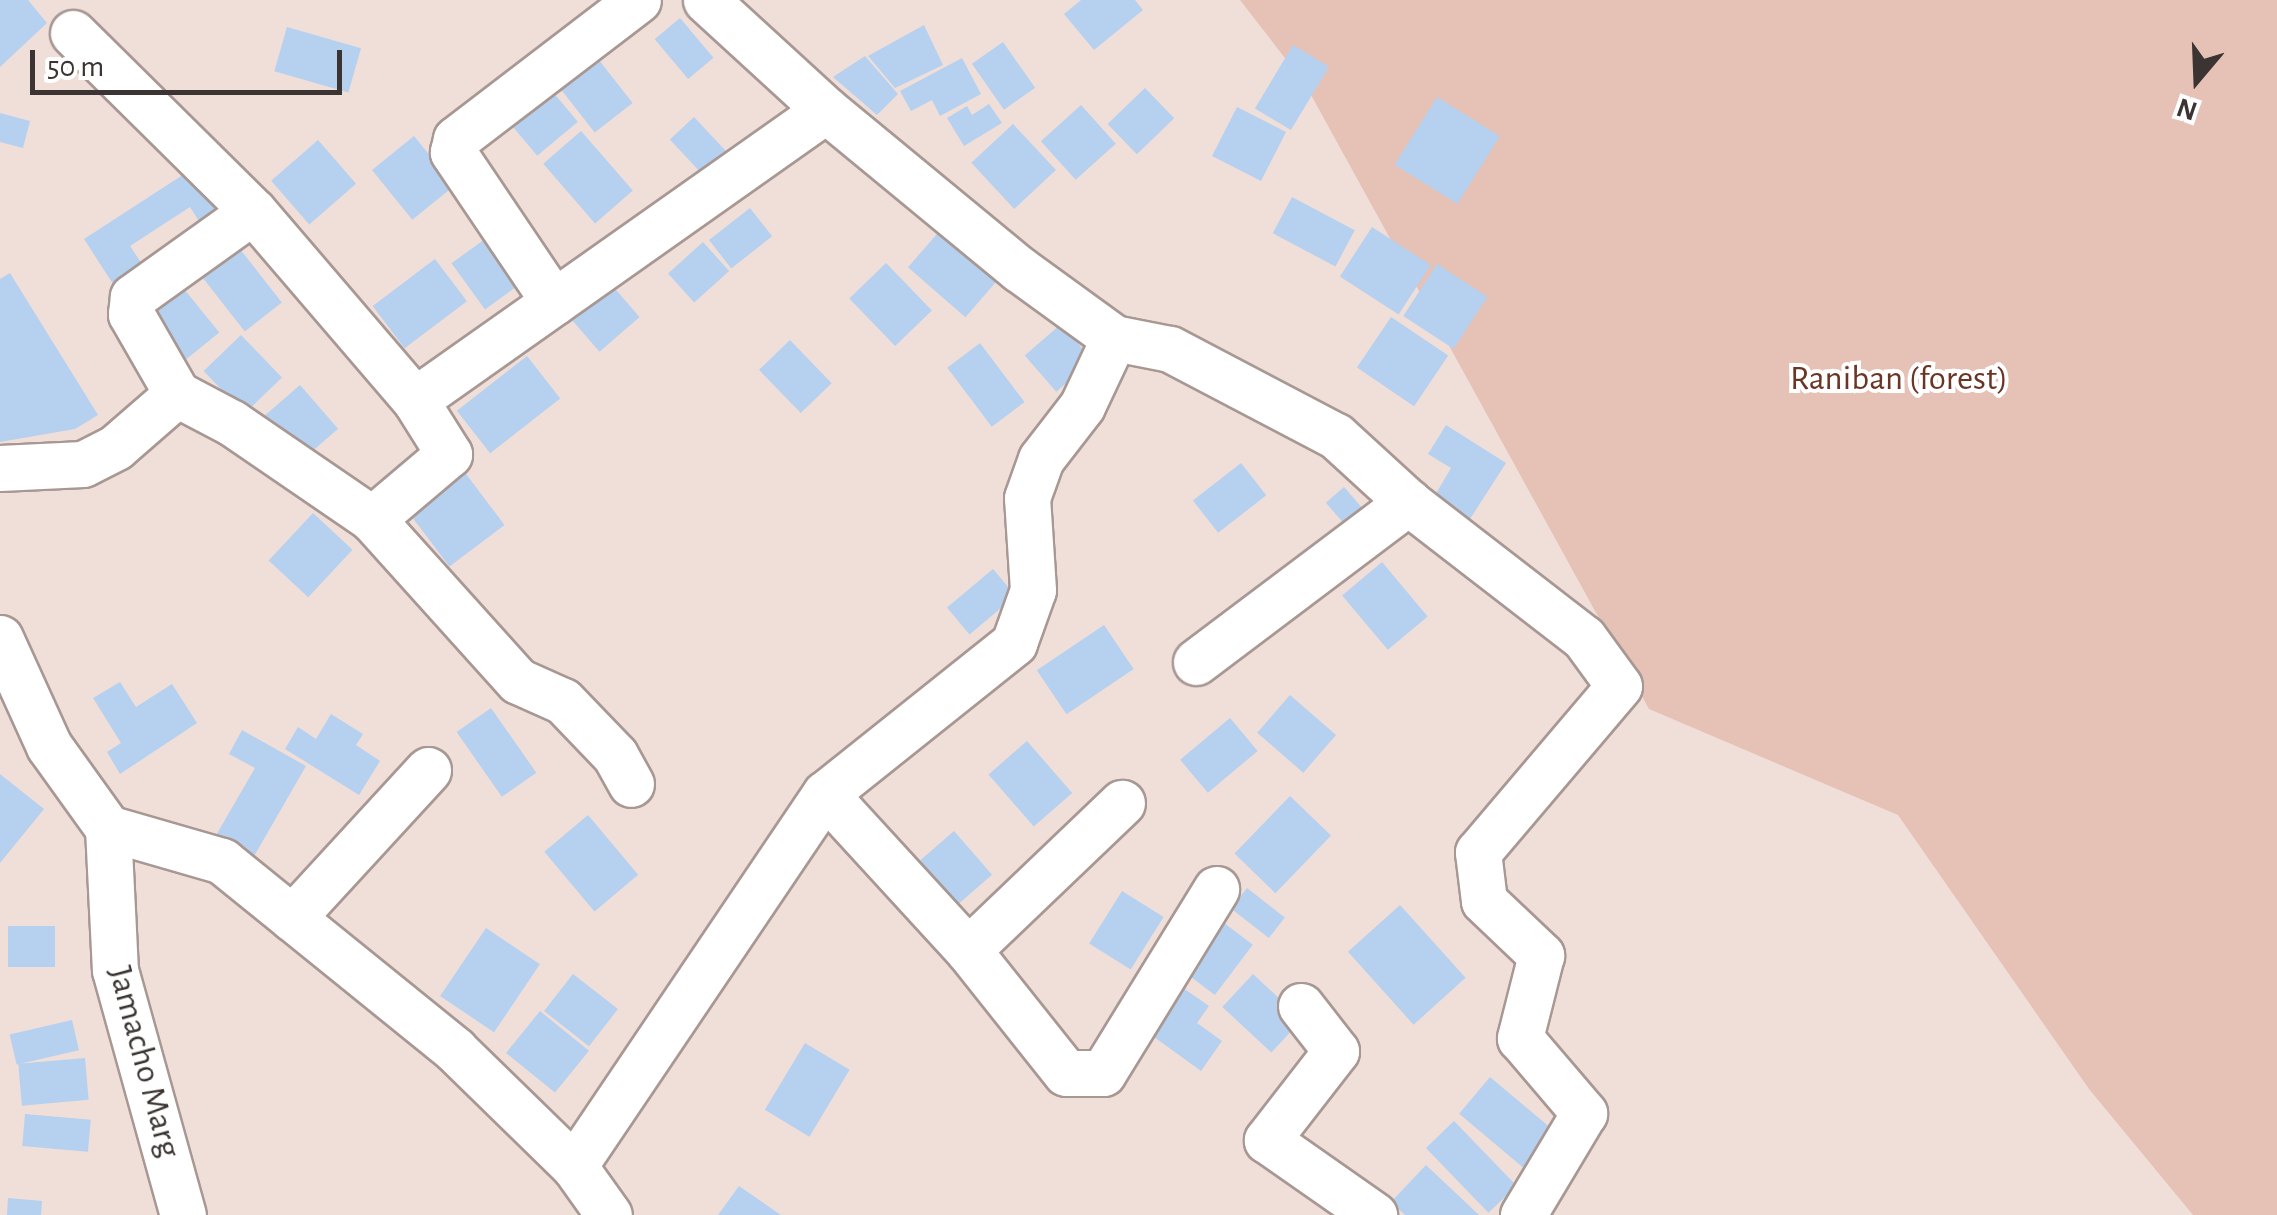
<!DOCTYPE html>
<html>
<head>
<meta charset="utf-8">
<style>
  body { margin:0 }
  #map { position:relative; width:2277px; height:1215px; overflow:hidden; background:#f0ded9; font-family:"Alegreya Sans",sans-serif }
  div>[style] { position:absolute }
  .green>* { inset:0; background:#e6c1b6 }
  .building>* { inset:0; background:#b5d1ef; transform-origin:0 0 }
  .roads { filter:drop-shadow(2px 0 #a89893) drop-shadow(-2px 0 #a89893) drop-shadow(0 2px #a89893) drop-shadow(0 -2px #a89893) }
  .minor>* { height:45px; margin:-22.5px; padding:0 22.5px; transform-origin:22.5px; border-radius:22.5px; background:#fff }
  span { translate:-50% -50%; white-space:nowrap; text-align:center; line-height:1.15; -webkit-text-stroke:8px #fff; paint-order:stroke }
  .park-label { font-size:35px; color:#6b3525 }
  .street-label { font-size:35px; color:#3b3432 }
  .north { position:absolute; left:2147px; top:30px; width:100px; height:100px; -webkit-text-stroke:8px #fff; paint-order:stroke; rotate:199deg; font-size:28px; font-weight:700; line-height:40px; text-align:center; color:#3b3432 }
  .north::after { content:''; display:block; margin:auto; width:35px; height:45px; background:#3b3432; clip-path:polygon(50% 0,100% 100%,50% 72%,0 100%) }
  .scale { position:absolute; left:30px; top:50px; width:312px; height:45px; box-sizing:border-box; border:5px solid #3b3432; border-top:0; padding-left:12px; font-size:30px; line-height:35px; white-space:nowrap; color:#3b3432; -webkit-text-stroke:8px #fff; paint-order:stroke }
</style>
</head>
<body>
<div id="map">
  <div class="green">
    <i style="clip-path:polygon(1240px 0,2277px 0,2277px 1215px,2193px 1215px,2089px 1089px,1898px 815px,1649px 709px,1305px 84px)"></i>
  </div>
  <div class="building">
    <i style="clip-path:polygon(0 0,28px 0,47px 23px,0 67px)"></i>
    <i style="clip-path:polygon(1081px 0,1135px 0,1143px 10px,1094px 50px,1064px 14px)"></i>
    <i style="left:680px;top:18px;width:52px;height:33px;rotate:50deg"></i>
    <i style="clip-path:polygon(924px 25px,943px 65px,895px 88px,868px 56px)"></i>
    <i style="left:287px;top:27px;width:77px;height:46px;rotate:16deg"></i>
    <i style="left:1003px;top:42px;width:56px;height:38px;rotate:55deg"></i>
    <i style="left:1293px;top:45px;width:42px;height:74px;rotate:31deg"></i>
    <i style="left:595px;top:55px;width:61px;height:48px;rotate:52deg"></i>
    <i style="clip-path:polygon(865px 56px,898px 94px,877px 115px,833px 77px)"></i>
    <i style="clip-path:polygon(962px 58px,981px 94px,940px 116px,932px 100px,911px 111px,900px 91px)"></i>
    <i style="left:547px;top:85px;width:48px;height:53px;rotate:50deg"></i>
    <i style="left:1145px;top:88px;width:42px;height:52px;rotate:46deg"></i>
    <i style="left:1437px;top:97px;width:74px;height:80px;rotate:32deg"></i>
    <i style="clip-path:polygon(989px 104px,1002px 123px,964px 146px,947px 118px,967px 106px,972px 115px)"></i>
    <i style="left:1081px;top:105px;width:52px;height:54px;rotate:48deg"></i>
    <i style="left:1237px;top:107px;width:55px;height:55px;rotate:27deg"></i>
    <i style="clip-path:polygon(0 113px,30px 121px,23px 148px,0 142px)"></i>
    <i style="left:694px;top:117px;width:50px;height:33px;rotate:47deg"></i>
    <i style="left:1013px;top:124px;width:63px;height:57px;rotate:47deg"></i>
    <i style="left:581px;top:131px;width:79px;height:50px;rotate:49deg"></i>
    <i style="left:414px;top:136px;width:64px;height:54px;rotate:51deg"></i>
    <i style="left:318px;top:140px;width:58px;height:62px;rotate:49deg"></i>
    <i style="clip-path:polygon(195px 167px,227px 215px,204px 229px,190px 207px,130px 246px,144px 267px,115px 287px,84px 239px)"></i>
    <i style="left:1292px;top:197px;width:71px;height:41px;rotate:28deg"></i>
    <i style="left:750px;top:208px;width:36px;height:52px;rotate:52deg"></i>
    <i style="left:950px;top:219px;width:76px;height:64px;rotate:41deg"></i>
    <i style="left:1372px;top:227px;width:70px;height:59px;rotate:33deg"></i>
    <i style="left:496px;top:231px;width:57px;height:55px;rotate:54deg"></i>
    <i style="left:703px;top:242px;width:39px;height:47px;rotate:48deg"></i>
    <i style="left:240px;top:249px;width:68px;height:47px;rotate:52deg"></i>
    <i style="left:435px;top:259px;width:53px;height:78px;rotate:53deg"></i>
    <i style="left:886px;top:263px;width:66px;height:51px;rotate:46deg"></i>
    <i style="left:1437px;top:264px;width:60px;height:62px;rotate:33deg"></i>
    <i style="clip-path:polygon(10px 273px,98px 415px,75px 429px,0 442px,0 279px)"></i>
    <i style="left:610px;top:283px;width:45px;height:53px;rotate:49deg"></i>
    <i style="left:184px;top:289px;width:56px;height:47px;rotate:51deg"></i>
    <i style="left:1391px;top:317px;width:69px;height:61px;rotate:34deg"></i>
    <i style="left:1061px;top:324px;width:48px;height:48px;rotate:49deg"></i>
    <i style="left:241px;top:335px;width:59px;height:52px;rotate:46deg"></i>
    <i style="left:790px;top:340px;width:60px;height:43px;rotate:46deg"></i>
    <i style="left:980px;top:343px;width:74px;height:41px;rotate:53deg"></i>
    <i style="left:527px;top:356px;width:54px;height:89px;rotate:52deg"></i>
    <i style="left:300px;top:385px;width:58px;height:55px;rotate:49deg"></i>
    <i style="clip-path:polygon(1446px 425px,1506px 463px,1470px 519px,1434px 497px,1451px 468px,1428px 454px)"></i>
    <i style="left:1241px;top:463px;width:41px;height:61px;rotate:52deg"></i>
    <i style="left:460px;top:466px;width:74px;height:69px;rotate:53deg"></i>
    <i style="left:1344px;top:487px;width:37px;height:24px;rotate:49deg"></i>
    <i style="left:313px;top:513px;width:54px;height:65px;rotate:43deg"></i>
    <i style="left:1382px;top:562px;width:71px;height:52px;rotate:50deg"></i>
    <i style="left:993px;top:569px;width:35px;height:60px;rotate:50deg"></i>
    <i style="left:1104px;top:625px;width:53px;height:81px;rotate:56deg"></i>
    <i style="clip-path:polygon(120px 682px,136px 707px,172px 684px,197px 723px,120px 774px,107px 752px,121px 743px,93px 698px)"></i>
    <i style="left:1290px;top:695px;width:61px;height:50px;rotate:41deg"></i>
    <i style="left:491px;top:708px;width:79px;height:42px;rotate:55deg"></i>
    <i style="clip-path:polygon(331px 714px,363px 734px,356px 745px,380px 761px,359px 795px,285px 749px,298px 727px,316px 739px)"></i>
    <i style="left:1230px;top:718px;width:43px;height:65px;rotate:50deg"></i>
    <i style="clip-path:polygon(242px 730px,306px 766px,253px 858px,215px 837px,255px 768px,229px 754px)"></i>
    <i style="left:1027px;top:741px;width:69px;height:51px;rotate:49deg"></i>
    <i style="clip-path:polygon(0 774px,44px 809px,0 863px)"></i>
    <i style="left:1290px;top:796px;width:57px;height:80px;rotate:44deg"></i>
    <i style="left:588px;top:815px;width:78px;height:57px;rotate:50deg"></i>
    <i style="left:954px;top:831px;width:58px;height:45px;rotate:49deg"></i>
    <i style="left:1247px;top:888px;width:48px;height:26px;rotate:38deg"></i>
    <i style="left:1122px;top:891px;width:49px;height:62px;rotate:32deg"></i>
    <i style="left:1400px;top:905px;width:98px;height:70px;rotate:48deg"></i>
    <i style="left:1224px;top:923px;width:36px;height:63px;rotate:37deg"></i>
    <i style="left:55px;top:926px;width:41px;height:47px;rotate:90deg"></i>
    <i style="left:486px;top:928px;width:65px;height:82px;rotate:34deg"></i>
    <i style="left:573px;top:974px;width:57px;height:47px;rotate:38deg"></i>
    <i style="left:1253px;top:974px;width:67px;height:45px;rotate:43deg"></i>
    <i style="clip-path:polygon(1176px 983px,1209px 1006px,1197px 1023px,1222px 1041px,1201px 1071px,1143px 1029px)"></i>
    <i style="left:540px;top:1011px;width:63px;height:54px;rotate:39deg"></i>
    <i style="left:72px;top:1020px;width:31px;height:64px;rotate:77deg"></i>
    <i style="left:805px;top:1043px;width:52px;height:78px;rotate:31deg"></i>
    <i style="left:85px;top:1058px;width:42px;height:67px;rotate:85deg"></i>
    <i style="left:1490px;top:1077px;width:85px;height:48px;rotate:40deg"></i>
    <i style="left:25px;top:1114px;width:66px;height:32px;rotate:5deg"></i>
    <i style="left:1454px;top:1121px;width:90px;height:39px;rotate:46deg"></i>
    <i style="clip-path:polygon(1426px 1165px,1479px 1215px,1405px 1215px,1391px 1202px)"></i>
    <i style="clip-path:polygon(739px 1186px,781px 1215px,718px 1215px)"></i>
    <i style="clip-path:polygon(8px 1198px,42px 1201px,41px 1215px,7px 1215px)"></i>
  </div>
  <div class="roads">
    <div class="minor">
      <i style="left:706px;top:0;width:163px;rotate:42.5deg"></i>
      <i style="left:826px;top:110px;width:250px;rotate:39.5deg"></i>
      <i style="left:1019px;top:269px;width:117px;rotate:36deg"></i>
      <i style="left:1114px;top:338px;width:57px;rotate:11.1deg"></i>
      <i style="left:1170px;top:349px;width:187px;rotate:27.7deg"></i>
      <i style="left:1336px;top:436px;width:98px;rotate:42.5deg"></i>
      <i style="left:1408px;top:502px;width:222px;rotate:37.7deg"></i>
      <i style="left:1584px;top:638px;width:59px;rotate:53.9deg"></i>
      <i style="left:1619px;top:686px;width:218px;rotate:130.3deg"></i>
      <i style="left:1478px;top:852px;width:49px;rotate:83deg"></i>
      <i style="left:1484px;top:901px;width:79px;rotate:43.5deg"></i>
      <i style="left:1541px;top:955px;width:86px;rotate:104.2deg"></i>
      <i style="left:1520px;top:1038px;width:99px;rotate:49.5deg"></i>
      <i style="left:1584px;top:1113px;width:119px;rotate:120.9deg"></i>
      <i style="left:73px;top:33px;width:253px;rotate:44.7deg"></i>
      <i style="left:253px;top:211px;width:249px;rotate:49.4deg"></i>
      <i style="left:415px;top:400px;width:64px;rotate:57.8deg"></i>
      <i style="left:449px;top:454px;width:101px;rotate:139.8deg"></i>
      <i style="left:253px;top:211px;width:148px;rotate:144.4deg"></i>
      <i style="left:133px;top:297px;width:17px;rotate:97deg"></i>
      <i style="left:131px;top:314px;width:92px;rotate:60.1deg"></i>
      <i style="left:177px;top:394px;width:62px;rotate:27.8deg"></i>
      <i style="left:232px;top:423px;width:170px;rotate:34.4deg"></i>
      <i style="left:372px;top:519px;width:218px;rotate:48deg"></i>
      <i style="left:518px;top:681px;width:49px;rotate:24deg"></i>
      <i style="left:563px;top:701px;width:75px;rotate:46.1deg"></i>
      <i style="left:615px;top:755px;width:33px;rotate:61deg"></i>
      <i style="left:554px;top:302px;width:181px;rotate:-124deg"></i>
      <i style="left:453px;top:152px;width:13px;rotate:-77deg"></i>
      <i style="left:456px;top:139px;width:229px;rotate:-37.4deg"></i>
      <i style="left:415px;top:400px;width:503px;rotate:-35.21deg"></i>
      <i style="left:0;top:468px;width:83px;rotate:-2.8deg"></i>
      <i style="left:83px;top:464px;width:37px;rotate:-27deg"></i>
      <i style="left:116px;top:447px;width:81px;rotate:-41deg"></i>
      <i style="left:0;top:638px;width:119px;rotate:65.6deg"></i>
      <i style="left:49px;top:746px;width:101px;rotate:54.3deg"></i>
      <i style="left:108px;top:828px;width:142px;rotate:87.2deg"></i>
      <i style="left:115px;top:970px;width:254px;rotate:74.5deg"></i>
      <i style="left:1196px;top:662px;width:266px;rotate:-37deg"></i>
      <i style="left:825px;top:794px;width:212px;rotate:47.5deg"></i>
      <i style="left:968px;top:950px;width:213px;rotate:-43.7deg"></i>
      <i style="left:108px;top:828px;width:119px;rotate:16.1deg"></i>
      <i style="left:222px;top:861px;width:300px;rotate:39deg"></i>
      <i style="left:455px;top:1050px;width:166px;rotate:44.3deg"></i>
      <i style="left:574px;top:1166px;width:60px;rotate:54.5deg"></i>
      <i style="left:292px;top:918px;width:201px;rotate:-47.4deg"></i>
      <i style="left:968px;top:950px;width:157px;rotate:51.5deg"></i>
      <i style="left:1066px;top:1073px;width:37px"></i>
      <i style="left:1103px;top:1073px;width:216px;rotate:-58.4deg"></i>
      <i style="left:1301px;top:1006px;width:57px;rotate:52.1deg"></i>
      <i style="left:1336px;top:1051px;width:113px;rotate:127.8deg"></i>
      <i style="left:1267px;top:1140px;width:131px;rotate:35deg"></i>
      <i style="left:574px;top:1166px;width:449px;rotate:-56deg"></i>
      <i style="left:825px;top:794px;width:242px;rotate:-38.6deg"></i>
      <i style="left:1014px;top:643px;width:56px;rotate:-70.3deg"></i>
      <i style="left:1033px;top:590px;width:92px;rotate:-93.7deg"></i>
      <i style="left:1027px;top:498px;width:41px;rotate:-70.3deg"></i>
      <i style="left:1041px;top:459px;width:67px;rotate:-52.3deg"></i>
      <i style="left:1082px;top:406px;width:75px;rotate:-64.8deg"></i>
    </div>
  </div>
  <div class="park-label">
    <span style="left:1899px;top:379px">Raniban (forest)</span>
  </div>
  <div class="street-label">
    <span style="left:144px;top:1062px;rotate:75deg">Jamacho Marg</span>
  </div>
  <div class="north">N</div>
  <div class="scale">50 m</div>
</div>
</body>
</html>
